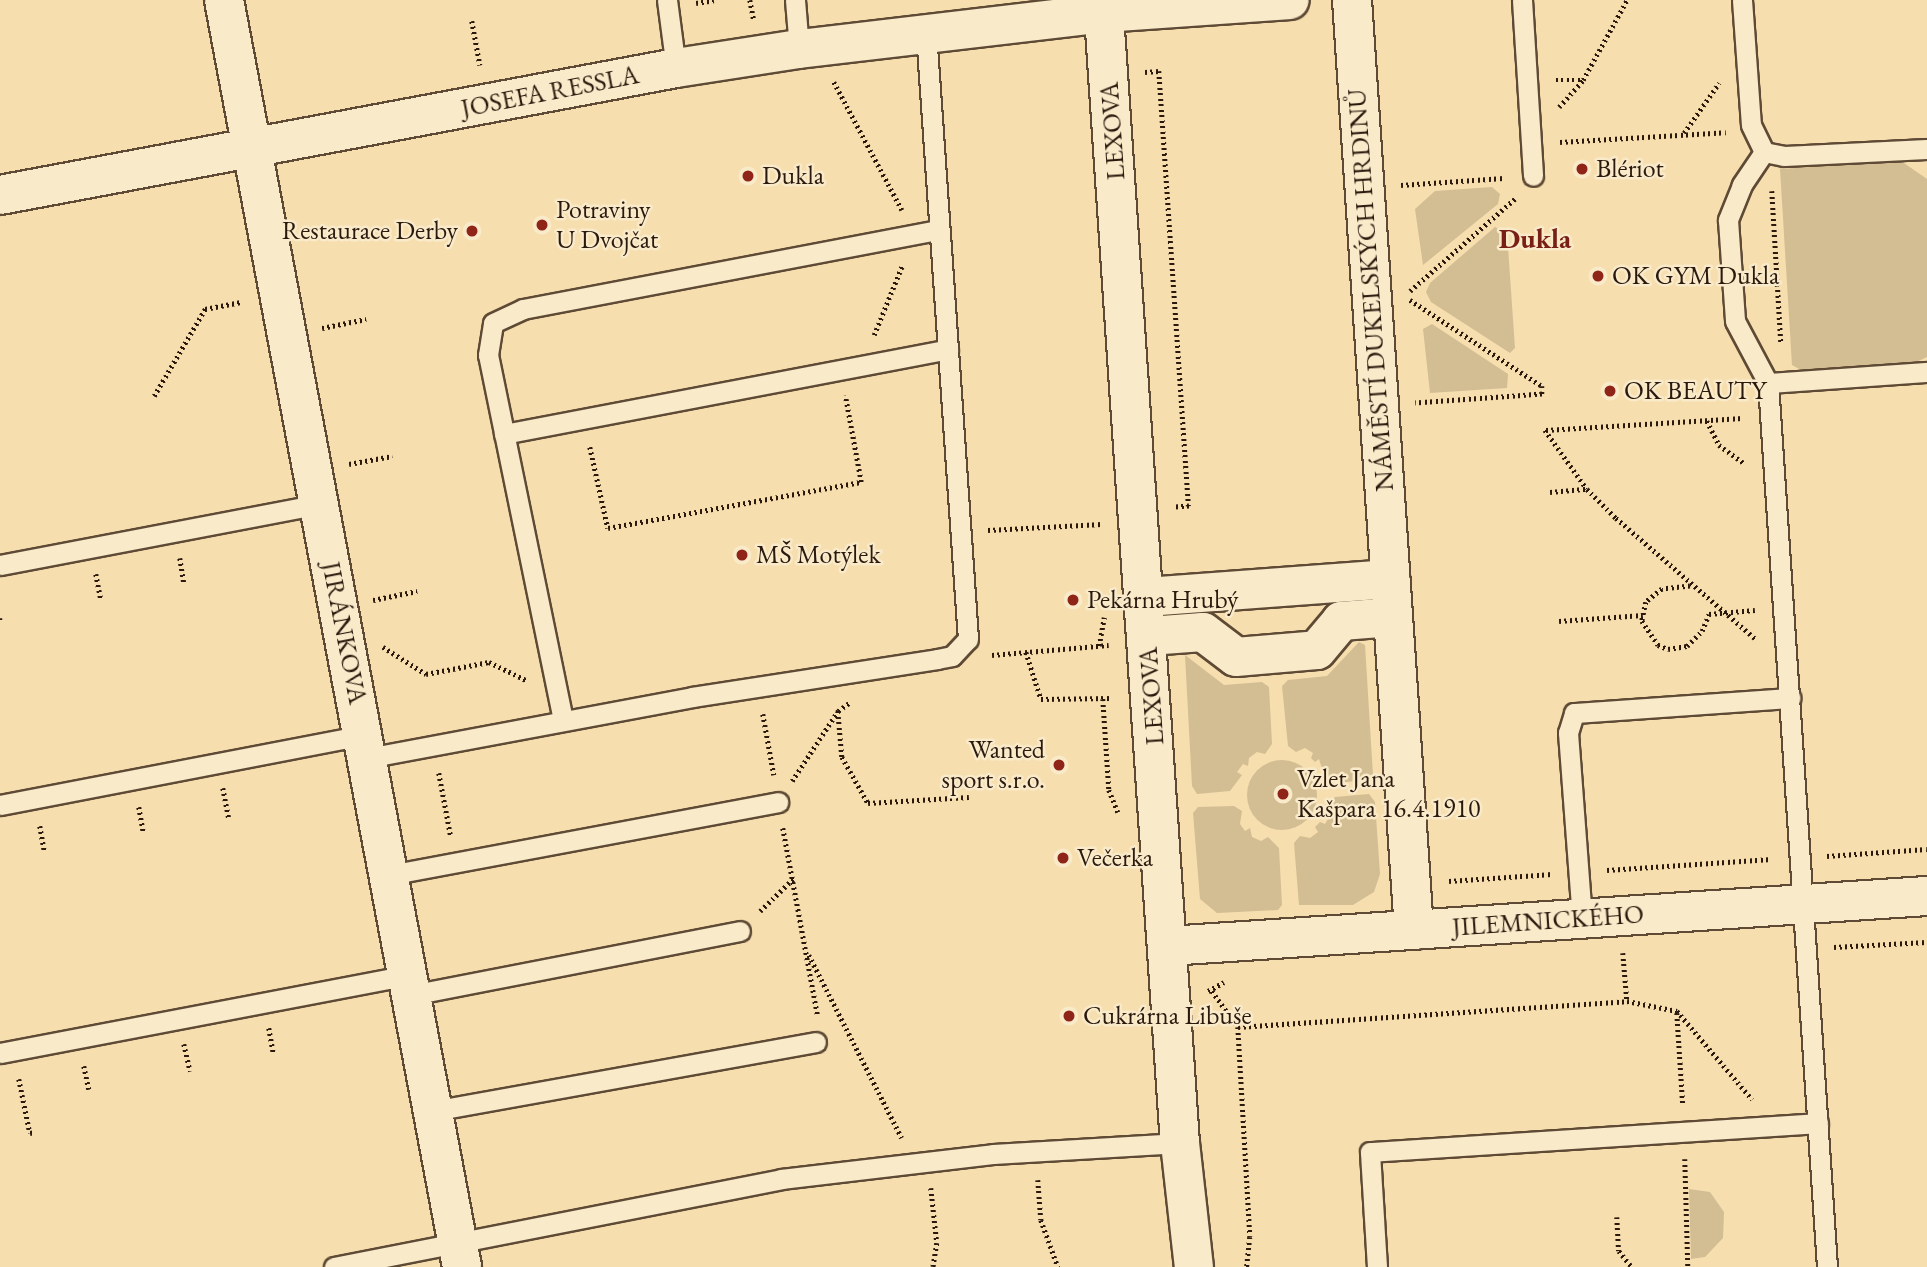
<!DOCTYPE html>
<html>
<head>
<meta charset="utf-8">
<style>
  body { margin:0 }
  #map { position:relative; width:1927px; height:1267px; overflow:hidden; background:#f6deae; font-family:"EB Garamond",serif }
  div>[style] { position:absolute }
  .green>* { inset:0; background:#d3bd93 }
  .round { border-radius:50% }
  .path>* { height:4.5px; margin-top:-2.25px; transform-origin:0; background:repeating-linear-gradient(90deg,#2b190d 0 2px,transparent 0 5.5px) }
  .roads { filter:drop-shadow(2px 0 #5e4a35) drop-shadow(-2px 0 #5e4a35) drop-shadow(0 2px #5e4a35) drop-shadow(0 -2px #5e4a35) }
  .service>* { height:19px; margin:-9.5px; padding:0 9.5px; transform-origin:9.5px; border-radius:9.5px; background:#f9eaca }
  .minor>* { height:38px; margin:-19px; padding:0 19px; transform-origin:19px; border-radius:19px; background:#f9eaca }
  .dots>* { width:19px; height:19px; translate:-50% -50%; box-sizing:border-box; border:4px solid #f9eaca; border-radius:50% }
  span { translate:-50% -50%; white-space:nowrap; text-align:center; line-height:1.15; -webkit-text-stroke:5px #f9eaca; paint-order:stroke }
  .street-label { font-size:26px; color:#2b190d }
  .poi-label { font-size:26px; color:#2b190d }
  .left { translate:0 -50%; text-align:left }
  .right { translate:-100% -50%; text-align:right }
  .neighbourhood-label { font-size:28px; color:#7a1f14; font-weight:700 }
</style>
</head>
<body>
<div id="map">
  <div class="green">
    <i style="clip-path:polygon(1901px 161px,1927px 179px,1927px 357px,1912px 364px,1801px 370px,1792px 365px,1780px 169px)"></i>
    <i style="clip-path:polygon(1492px 187px,1500px 194px,1498px 204px,1423px 265px,1415px 209px,1435px 191px)"></i>
    <i style="clip-path:polygon(1495px 227px,1507px 233px,1515px 348px,1510px 353px,1431px 302px,1426px 292px,1430px 283px)"></i>
    <i style="clip-path:polygon(1432px 324px,1508px 374px,1507px 388px,1430px 393px,1423px 329px)"></i>
    <i style="clip-path:polygon(1359px 642px,1365px 645px,1373px 775px,1368px 780px,1335px 783px,1324px 775px,1319px 759px,1315px 762px,1311px 758px,1313px 753px,1305px 748px,1296px 752px,1288px 746px,1282px 686px,1288px 680px,1327px 676px)"></i>
    <i style="clip-path:polygon(1185px 655px,1224px 685px,1262px 682px,1269px 687px,1272px 744px,1265px 754px,1257px 752px,1249px 758px,1248px 766px,1243px 764px,1237px 772px,1242px 775px,1230px 791px,1197px 794px,1192px 786px)"></i>
    <i class="round" style="left:1247px;top:760px;width:70px;height:70px"></i>
    <i style="clip-path:polygon(1369px 794px,1375px 802px,1380px 874px,1374px 892px,1353px 905px,1299px 905px,1294px 843px,1300px 836px,1310px 838px,1318px 832px,1315px 827px,1320px 822px,1325px 824px,1330px 816px,1326px 807px,1335px 797px)"></i>
    <i style="clip-path:polygon(1234px 806px,1242px 811px,1240px 824px,1245px 831px,1250px 828px,1252px 837px,1261px 841px,1268px 837px,1279px 848px,1282px 905px,1278px 910px,1217px 913px,1200px 899px,1193px 813px,1198px 807px)"></i>
    <i style="clip-path:polygon(1689px 1189px,1710px 1192px,1724px 1212px,1723px 1238px,1705px 1257px,1691px 1259px)"></i>
  </div>
  <div class="path">
    <i style="left:750px;top:0;width:20px;rotate:79deg"></i>
    <i style="left:696px;top:3px;width:18px;rotate:-9deg"></i>
    <i style="left:472px;top:21px;width:45px;rotate:79.7deg"></i>
    <i style="left:1145px;top:72px;width:14px;rotate:-4deg"></i>
    <i style="left:1159px;top:71px;width:436px;rotate:86.1deg"></i>
    <i style="left:1189px;top:506px;width:14px;rotate:176deg"></i>
    <i style="left:1556px;top:80px;width:26px"></i>
    <i style="left:834px;top:82px;width:145px;rotate:62deg"></i>
    <i style="left:1559px;top:107px;width:36px;rotate:-48deg"></i>
    <i style="left:1583px;top:80px;width:91px;rotate:-61.2deg"></i>
    <i style="left:1684px;top:133px;width:61px;rotate:-55deg"></i>
    <i style="left:1560px;top:142px;width:166px;rotate:-3.4deg"></i>
    <i style="left:1401px;top:185px;width:103px;rotate:-3.9deg"></i>
    <i style="left:1772px;top:191px;width:152px;rotate:86.6deg"></i>
    <i style="left:1410px;top:291px;width:142px;rotate:-41.3deg"></i>
    <i style="left:1410px;top:300px;width:158px;rotate:33.1deg"></i>
    <i style="left:1542px;top:386px;width:8px;rotate:90deg"></i>
    <i style="left:1542px;top:394px;width:127px;rotate:175.9deg"></i>
    <i style="left:322px;top:328px;width:45px;rotate:-11.6deg"></i>
    <i style="left:874px;top:335px;width:74px;rotate:-67.9deg"></i>
    <i style="left:154px;top:396px;width:101px;rotate:-59.6deg"></i>
    <i style="left:205px;top:309px;width:38px;rotate:-11deg"></i>
    <i style="left:1707px;top:421px;width:27px;rotate:63deg"></i>
    <i style="left:1719px;top:445px;width:31px;rotate:36deg"></i>
    <i style="left:1545px;top:430px;width:72px;rotate:54.6deg"></i>
    <i style="left:1587px;top:489px;width:41px;rotate:45deg"></i>
    <i style="left:1616px;top:518px;width:186px;rotate:40.9deg"></i>
    <i style="left:1546px;top:430px;width:197px;rotate:-3.5deg"></i>
    <i style="left:590px;top:447px;width:83px;rotate:77.5deg"></i>
    <i style="left:608px;top:528px;width:257px;rotate:-10.3deg"></i>
    <i style="left:861px;top:482px;width:88px;rotate:-100.4deg"></i>
    <i style="left:349px;top:464px;width:44px;rotate:-10.5deg"></i>
    <i style="left:1550px;top:492px;width:37px;rotate:-5deg"></i>
    <i style="left:988px;top:530px;width:114px;rotate:-3deg"></i>
    <i style="left:180px;top:558px;width:26px;rotate:81deg"></i>
    <i style="left:96px;top:574px;width:26px;rotate:79deg"></i>
    <i style="left:1690px;top:586px;width:28px;rotate:174deg"></i>
    <i style="left:1662px;top:589px;width:21px;rotate:141deg"></i>
    <i style="left:1646px;top:602px;width:19px;rotate:102deg"></i>
    <i style="left:1642px;top:621px;width:29px;rotate:56deg"></i>
    <i style="left:1658px;top:645px;width:11px;rotate:22deg"></i>
    <i style="left:1668px;top:649px;width:19px;rotate:-9deg"></i>
    <i style="left:1687px;top:646px;width:21px;rotate:-45deg"></i>
    <i style="left:1702px;top:631px;width:18px;rotate:-68deg"></i>
    <i style="left:1709px;top:614px;width:46px;rotate:-5deg"></i>
    <i style="left:373px;top:600px;width:45px;rotate:-11.6deg"></i>
    <i style="left:0;top:618px;width:2px;rotate:90deg"></i>
    <i style="left:1559px;top:621px;width:84px;rotate:-4.1deg"></i>
    <i style="left:1099px;top:646px;width:29px;rotate:-80deg"></i>
    <i style="left:383px;top:647px;width:51px;rotate:32.1deg"></i>
    <i style="left:426px;top:674px;width:64px;rotate:-10.8deg"></i>
    <i style="left:489px;top:662px;width:41px;rotate:25.9deg"></i>
    <i style="left:1026px;top:652px;width:49px;rotate:72.3deg"></i>
    <i style="left:1041px;top:699px;width:71px;rotate:-0.8deg"></i>
    <i style="left:992px;top:655px;width:117px;rotate:-4.9deg"></i>
    <i style="left:1103px;top:699px;width:91px;rotate:86.2deg"></i>
    <i style="left:1109px;top:790px;width:24px;rotate:68deg"></i>
    <i style="left:838px;top:711px;width:46px;rotate:85deg"></i>
    <i style="left:842px;top:757px;width:53px;rotate:60.5deg"></i>
    <i style="left:868px;top:803px;width:101px;rotate:-3.4deg"></i>
    <i style="left:763px;top:714px;width:62px;rotate:79.8deg"></i>
    <i style="left:439px;top:773px;width:65px;rotate:79.4deg"></i>
    <i style="left:792px;top:781px;width:84px;rotate:-56.7deg"></i>
    <i style="left:838px;top:711px;width:14px;rotate:-36deg"></i>
    <i style="left:223px;top:788px;width:32px;rotate:79deg"></i>
    <i style="left:139px;top:807px;width:27px;rotate:80deg"></i>
    <i style="left:40px;top:826px;width:27px;rotate:80deg"></i>
    <i style="left:783px;top:828px;width:191px;rotate:79.5deg"></i>
    <i style="left:1827px;top:856px;width:100px;rotate:-4deg"></i>
    <i style="left:1607px;top:870px;width:165px;rotate:-3.8deg"></i>
    <i style="left:1449px;top:881px;width:103px;rotate:-3.9deg"></i>
    <i style="left:760px;top:911px;width:46px;rotate:-44.1deg"></i>
    <i style="left:1834px;top:947px;width:93px;rotate:-3.1deg"></i>
    <i style="left:1623px;top:953px;width:48px;rotate:85.2deg"></i>
    <i style="left:1627px;top:1001px;width:51px;rotate:11.3deg"></i>
    <i style="left:1677px;top:1011px;width:116px;rotate:49.6deg"></i>
    <i style="left:809px;top:955px;width:205px;rotate:63.1deg"></i>
    <i style="left:1208px;top:991px;width:18px;rotate:-29deg"></i>
    <i style="left:1212px;top:991px;width:44px;rotate:54.2deg"></i>
    <i style="left:1238px;top:1027px;width:210px;rotate:86.7deg"></i>
    <i style="left:1250px;top:1237px;width:30px;rotate:96deg"></i>
    <i style="left:1677px;top:1013px;width:92px;rotate:86.3deg"></i>
    <i style="left:1238px;top:1027px;width:390px;rotate:-3.8deg"></i>
    <i style="left:269px;top:1028px;width:27px;rotate:80deg"></i>
    <i style="left:184px;top:1044px;width:28px;rotate:77deg"></i>
    <i style="left:84px;top:1066px;width:24px;rotate:78deg"></i>
    <i style="left:19px;top:1079px;width:55px;rotate:78.5deg"></i>
    <i style="left:30px;top:1133px;width:5px;rotate:-11deg"></i>
    <i style="left:1685px;top:1159px;width:108px;rotate:88.4deg"></i>
    <i style="left:1038px;top:1180px;width:40px;rotate:85.7deg"></i>
    <i style="left:1041px;top:1220px;width:50px;rotate:70.1deg"></i>
    <i style="left:931px;top:1188px;width:55px;rotate:83.8deg"></i>
    <i style="left:937px;top:1243px;width:24px;rotate:99deg"></i>
    <i style="left:1617px;top:1217px;width:34px;rotate:87deg"></i>
    <i style="left:1619px;top:1251px;width:21px;rotate:51deg"></i>
  </div>
  <div class="roads">
    <div class="service">
      <i style="left:667px;top:0;width:69px;rotate:82.5deg"></i>
      <i style="left:795px;top:0;width:49px;rotate:85.3deg"></i>
      <i style="left:1522px;top:0;width:176px;rotate:86.4deg"></i>
      <i style="left:1742px;top:0;width:125px;rotate:85.9deg"></i>
      <i style="left:1751px;top:125px;width:30px;rotate:64deg"></i>
      <i style="left:1764px;top:152px;width:40px;rotate:124deg"></i>
      <i style="left:1742px;top:185px;width:38px;rotate:112deg"></i>
      <i style="left:1728px;top:220px;width:101px;rotate:86deg"></i>
      <i style="left:1735px;top:321px;width:70px;rotate:62deg"></i>
      <i style="left:1768px;top:383px;width:886px;rotate:86.18deg"></i>
      <i style="left:1764px;top:152px;width:20px;rotate:11deg"></i>
      <i style="left:1784px;top:156px;width:143px;rotate:-2.8deg"></i>
      <i style="left:1768px;top:383px;width:159px;rotate:-4deg"></i>
      <i style="left:504px;top:434px;width:452px;rotate:-10.8deg"></i>
      <i style="left:0;top:565px;width:326px;rotate:-10.8deg"></i>
      <i style="left:563px;top:720px;width:373px;rotate:-101.6deg"></i>
      <i style="left:488px;top:355px;width:32px;rotate:-81deg"></i>
      <i style="left:493px;top:323px;width:33px;rotate:-25deg"></i>
      <i style="left:523px;top:309px;width:423px;rotate:-10.8deg"></i>
      <i style="left:367px;top:758px;width:331px;rotate:-10.6deg"></i>
      <i style="left:692px;top:697px;width:248px;rotate:-8.8deg"></i>
      <i style="left:937px;top:659px;width:15px;rotate:-11deg"></i>
      <i style="left:952px;top:656px;width:23px;rotate:-47deg"></i>
      <i style="left:968px;top:639px;width:607px;rotate:-93.96deg"></i>
      <i style="left:0;top:805px;width:370px;rotate:-10.9deg"></i>
      <i style="left:389px;top:875px;width:396px;rotate:-10.6deg"></i>
      <i style="left:1582px;top:919px;width:187px;rotate:-94.3deg"></i>
      <i style="left:1568px;top:733px;width:21px;rotate:-73deg"></i>
      <i style="left:1574px;top:713px;width:217px;rotate:-4deg"></i>
      <i style="left:411px;top:995px;width:335px;rotate:-11deg"></i>
      <i style="left:0;top:1053px;width:414px;rotate:-10.8deg"></i>
      <i style="left:433px;top:1111px;width:389px;rotate:-10.2deg"></i>
      <i style="left:334px;top:1267px;width:456px;rotate:-11.1deg"></i>
      <i style="left:781px;top:1179px;width:213px;rotate:-6.7deg"></i>
      <i style="left:993px;top:1154px;width:187px;rotate:-3.4deg"></i>
      <i style="left:1377px;top:1267px;width:115px;rotate:-93.5deg"></i>
      <i style="left:1370px;top:1152px;width:449px;rotate:-3.7deg"></i>
    </div>
    <div class="minor">
      <i style="left:224px;top:0;width:1289px;rotate:79.36deg"></i>
      <i style="left:1103px;top:0;width:1146px;rotate:86.15deg"></i>
      <i style="left:1180px;top:1143px;width:125px;rotate:83.6deg"></i>
      <i style="left:1352px;top:0;width:932px;rotate:86.19deg"></i>
      <i style="left:0;top:195px;width:688px;rotate:-10.64deg"></i>
      <i style="left:676px;top:68px;width:124px;rotate:-8.8deg"></i>
      <i style="left:799px;top:49px;width:307px;rotate:-6.7deg"></i>
      <i style="left:1104px;top:13px;width:186px;rotate:-4deg"></i>
      <i style="left:1146px;top:597px;width:245px;rotate:-4.2deg"></i>
      <i style="left:1149px;top:636px;width:54px;rotate:-4.2deg"></i>
      <i style="left:1203px;top:632px;width:41px;rotate:37.1deg"></i>
      <i style="left:1236px;top:657px;width:81px;rotate:-4.9deg"></i>
      <i style="left:1317px;top:650px;width:38px;rotate:-50deg"></i>
      <i style="left:1341px;top:621px;width:52px;rotate:-4.4deg"></i>
      <i style="left:1168px;top:946px;width:761px;rotate:-3.77deg"></i>
    </div>
  </div>
  <div class="dots">
    <i style="left:1582px;top:169px;background:#8f2418"></i>
    <i style="left:748px;top:176px;background:#8f2418"></i>
    <i style="left:542px;top:225px;background:#8f2418"></i>
    <i style="left:472px;top:231px;background:#8f2418"></i>
    <i style="left:1598px;top:276px;background:#8f2418"></i>
    <i style="left:1610px;top:391px;background:#8f2418"></i>
    <i style="left:742px;top:555px;background:#8f2418"></i>
    <i style="left:1073px;top:600px;background:#8f2418"></i>
    <i style="left:1059px;top:765px;background:#8f2418"></i>
    <i style="left:1283px;top:794px;background:#8f2418"></i>
    <i style="left:1063px;top:858px;background:#8f2418"></i>
    <i style="left:1069px;top:1016px;background:#8f2418"></i>
  </div>
  <div class="street-label">
    <span style="left:550px;top:92px;rotate:-11deg">JOSEFA RESSLA</span>
    <span style="left:1113px;top:131px;rotate:-94deg">LEXOVA</span>
    <span style="left:1371px;top:290px;rotate:-94deg">NÁMĚSTÍ DUKELSKÝCH HRDINŮ</span>
    <span style="left:344px;top:633px;rotate:79deg">JIRÁNKOVA</span>
    <span style="left:1152px;top:696px;rotate:-94deg">LEXOVA</span>
    <span style="left:1548px;top:921px;rotate:-4deg">JILEMNICKÉHO</span>
  </div>
  <div class="poi-label">
    <span class="left" style="left:1596px;top:169px">Blériot</span>
    <span class="left" style="left:762px;top:176px">Dukla</span>
    <span class="left" style="left:556px;top:225px">Potraviny<br>U Dvojčat</span>
    <span class="right" style="left:458px;top:231px">Restaurace Derby</span>
    <span class="left" style="left:1612px;top:276px">OK GYM Dukla</span>
    <span class="left" style="left:1624px;top:391px">OK BEAUTY</span>
    <span class="left" style="left:756px;top:555px">MŠ Motýlek</span>
    <span class="left" style="left:1087px;top:600px">Pekárna Hrubý</span>
    <span class="right" style="left:1045px;top:765px">Wanted<br>sport s.r.o.</span>
    <span class="left" style="left:1297px;top:794px">Vzlet Jana<br>Kašpara 16.4.1910</span>
    <span class="left" style="left:1077px;top:858px">Večerka</span>
    <span class="left" style="left:1083px;top:1016px">Cukrárna Libuše</span>
  </div>
  <div class="neighbourhood-label">
    <span style="left:1535px;top:238px">Dukla</span>
  </div>
</div>
</body>
</html>
